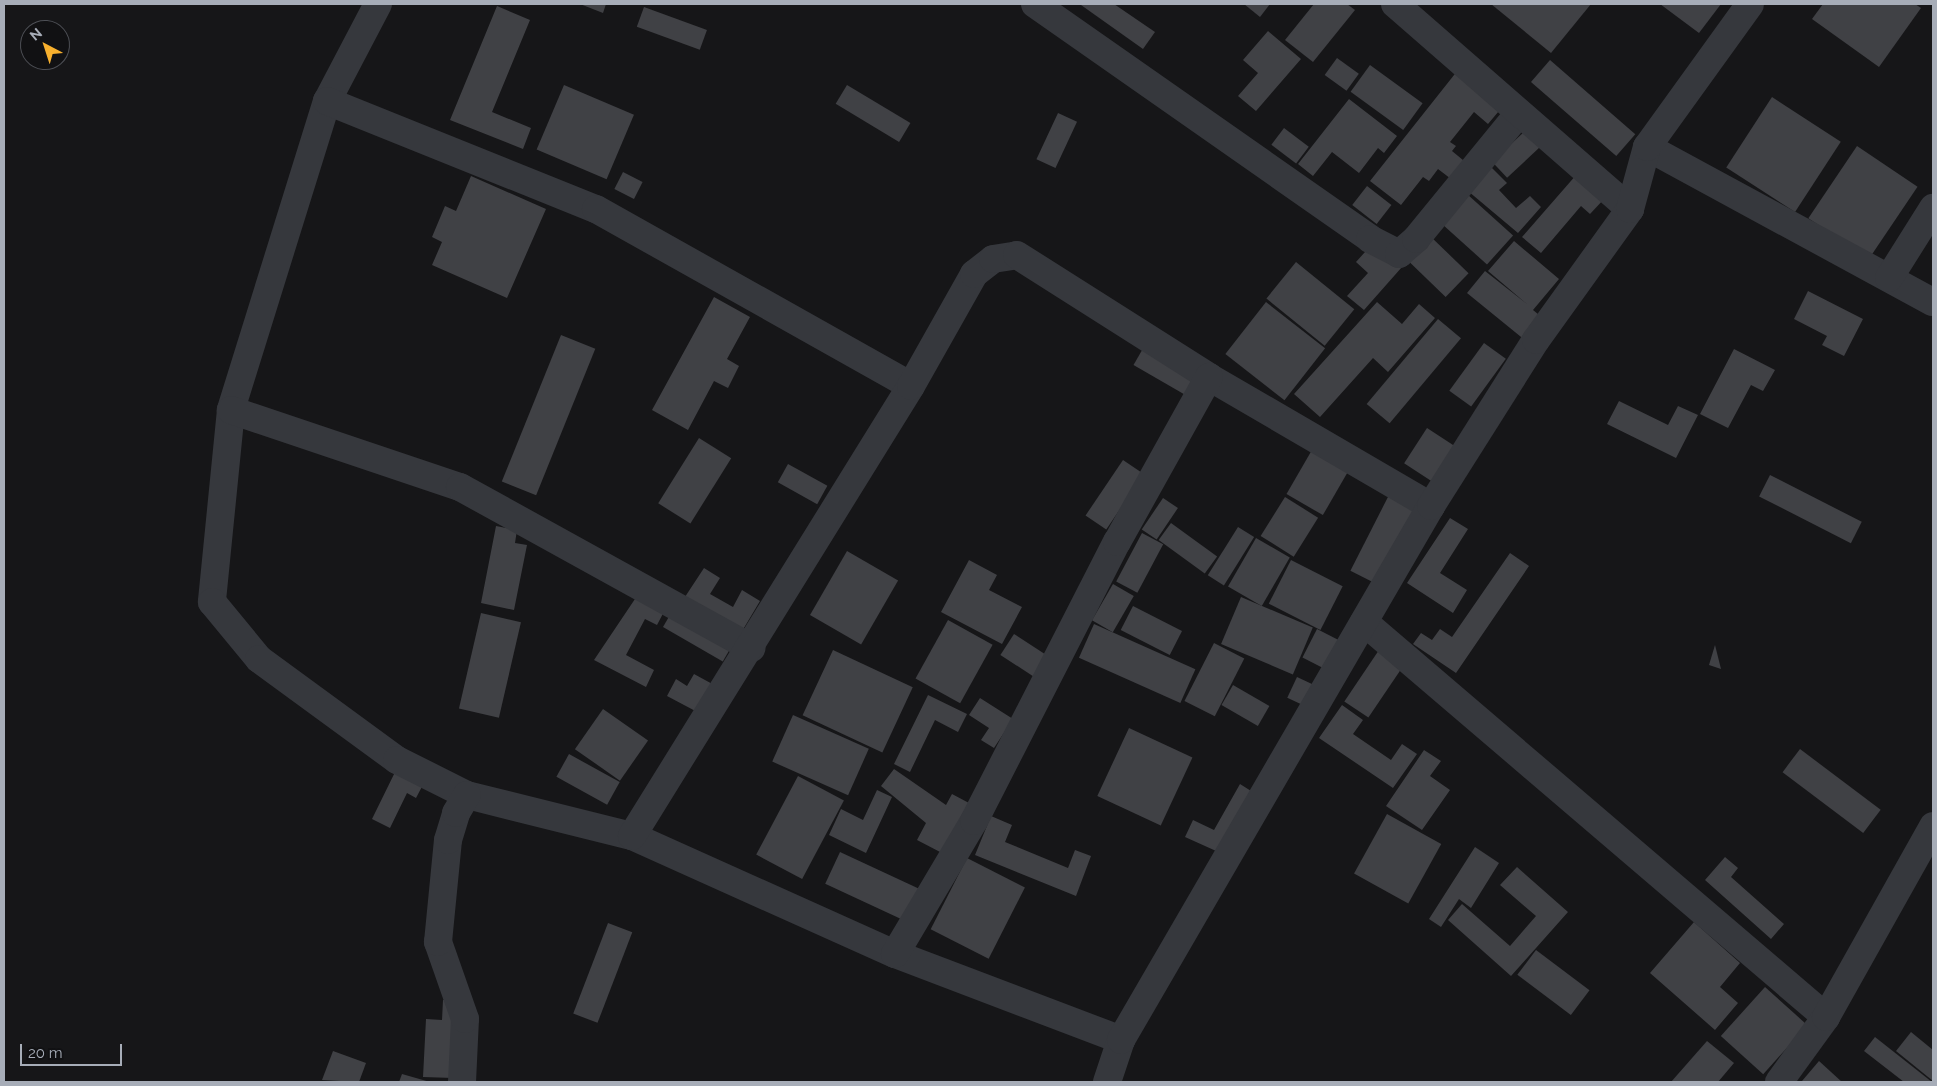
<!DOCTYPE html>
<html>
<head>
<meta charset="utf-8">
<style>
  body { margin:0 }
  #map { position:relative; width:1937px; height:1086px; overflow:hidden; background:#161618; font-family:Raleway,sans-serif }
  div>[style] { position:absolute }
  .building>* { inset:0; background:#404145; transform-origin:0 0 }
  .minor>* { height:28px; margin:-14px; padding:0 14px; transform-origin:14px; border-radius:14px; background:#36383d }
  span { translate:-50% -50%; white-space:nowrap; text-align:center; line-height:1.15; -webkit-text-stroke:4px #111113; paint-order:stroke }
  .frame { position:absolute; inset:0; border:5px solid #a7adb8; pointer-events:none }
  .north { position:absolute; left:20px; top:20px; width:50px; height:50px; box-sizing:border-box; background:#111113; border:1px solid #4d4f55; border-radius:50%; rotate:320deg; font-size:14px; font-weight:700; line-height:20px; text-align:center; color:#a7adb8 }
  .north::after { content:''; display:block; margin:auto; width:18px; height:22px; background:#f7b02e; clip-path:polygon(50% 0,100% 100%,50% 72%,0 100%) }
  .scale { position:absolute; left:20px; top:1044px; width:102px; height:22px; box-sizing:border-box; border:2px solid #a7adb8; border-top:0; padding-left:6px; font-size:15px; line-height:18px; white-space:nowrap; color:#a7adb8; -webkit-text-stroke:4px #111113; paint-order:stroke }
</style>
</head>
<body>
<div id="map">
  <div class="building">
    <i style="clip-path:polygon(580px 4px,606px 4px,603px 13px)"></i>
    <i style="clip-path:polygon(1114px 4px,1155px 32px,1143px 49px,1081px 5px)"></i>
    <i style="clip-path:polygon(1244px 4px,1270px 4px,1260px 17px)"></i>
    <i style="clip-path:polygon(1314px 4px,1347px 4px,1355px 10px,1313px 62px,1285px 40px)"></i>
    <i style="clip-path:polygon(1491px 4px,1591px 4px,1551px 53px)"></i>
    <i style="clip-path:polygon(1660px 4px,1721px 4px,1699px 33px)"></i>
    <i style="clip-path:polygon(1823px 4px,1915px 4px,1921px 8px,1879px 67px,1812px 19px)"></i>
    <i style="clip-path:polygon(497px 6px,530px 20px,492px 112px,531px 128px,523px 149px,450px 120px)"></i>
    <i style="left:644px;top:7px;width:67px;height:21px;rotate:20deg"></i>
    <i style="clip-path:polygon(1268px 31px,1301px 59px,1256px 111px,1238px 96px,1258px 73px,1243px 60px)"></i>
    <i style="left:1337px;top:58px;width:27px;height:21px;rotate:36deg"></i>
    <i style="left:1550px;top:60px;width:113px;height:29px;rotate:41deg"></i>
    <i style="left:1370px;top:65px;width:65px;height:33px;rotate:36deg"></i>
    <i style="clip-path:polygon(1458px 70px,1504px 105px,1488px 124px,1474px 112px,1450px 142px,1456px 146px,1452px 151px,1469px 165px,1455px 182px,1438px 169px,1429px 181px,1423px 177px,1401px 205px,1370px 181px)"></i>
    <i style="left:564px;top:85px;width:76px;height:70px;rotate:23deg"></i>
    <i style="left:847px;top:85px;width:74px;height:22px;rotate:31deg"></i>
    <i style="left:1772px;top:97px;width:82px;height:84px;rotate:33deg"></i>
    <i style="clip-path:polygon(1349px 99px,1397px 136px,1384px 153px,1378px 148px,1359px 173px,1332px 152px,1313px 176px,1298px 164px)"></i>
    <i style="left:1058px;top:113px;width:21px;height:51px;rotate:25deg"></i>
    <i style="left:1284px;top:128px;width:31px;height:21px;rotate:37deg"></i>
    <i style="left:1525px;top:131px;width:22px;height:45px;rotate:47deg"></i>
    <i style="left:1857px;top:146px;width:73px;height:87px;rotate:34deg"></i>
    <i style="clip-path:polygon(1489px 165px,1507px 183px,1499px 190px,1516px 208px,1530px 196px,1541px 207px,1518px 233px,1468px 191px)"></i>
    <i style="left:623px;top:172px;width:22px;height:19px;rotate:27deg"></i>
    <i style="clip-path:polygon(1577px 174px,1605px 198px,1590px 214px,1581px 206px,1541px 253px,1522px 237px)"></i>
    <i style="clip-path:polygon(471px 176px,546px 209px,507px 298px,432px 265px,442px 242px,432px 237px,445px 206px,456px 211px)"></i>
    <i style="left:1367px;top:186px;width:31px;height:24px;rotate:38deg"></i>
    <i style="left:1467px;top:194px;width:62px;height:39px;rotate:42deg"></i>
    <i style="left:1429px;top:235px;width:55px;height:33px;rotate:44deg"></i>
    <i style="clip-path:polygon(1514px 241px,1559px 279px,1533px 310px,1544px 319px,1526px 341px,1467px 293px,1485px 271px,1527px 304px,1488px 271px)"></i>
    <i style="clip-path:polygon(1374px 242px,1402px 267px,1364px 310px,1347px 296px,1368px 273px,1356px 262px)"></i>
    <i style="left:1296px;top:262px;width:75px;height:47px;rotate:39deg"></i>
    <i style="clip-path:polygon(1808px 291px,1863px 319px,1844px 356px,1822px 345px,1827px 336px,1794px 319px)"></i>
    <i style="clip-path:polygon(714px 297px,750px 317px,727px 359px,739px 366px,728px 388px,714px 381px,688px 430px,652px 410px)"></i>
    <i style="left:1266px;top:302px;width:75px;height:66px;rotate:38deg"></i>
    <i style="clip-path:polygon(1377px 302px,1402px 324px,1419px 304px,1435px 318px,1388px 372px,1373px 358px,1320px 417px,1294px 394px)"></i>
    <i style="left:1438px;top:319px;width:30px;height:111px;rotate:40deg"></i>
    <i style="left:561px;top:335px;width:37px;height:158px;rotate:22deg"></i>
    <i style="left:1484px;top:343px;width:27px;height:59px;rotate:36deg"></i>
    <i style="left:1145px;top:345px;width:66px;height:23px;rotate:30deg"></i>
    <i style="clip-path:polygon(1734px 349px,1775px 370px,1763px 391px,1751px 385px,1728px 428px,1700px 414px)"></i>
    <i style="clip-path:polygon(1619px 401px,1668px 425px,1678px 406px,1698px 415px,1676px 458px,1607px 424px)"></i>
    <i style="left:1427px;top:428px;width:37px;height:42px;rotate:33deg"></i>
    <i style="left:699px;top:438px;width:38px;height:77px;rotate:32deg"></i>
    <i style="left:1316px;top:443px;width:42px;height:59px;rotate:30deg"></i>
    <i style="left:1123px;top:460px;width:25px;height:67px;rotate:34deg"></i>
    <i style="left:788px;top:464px;width:45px;height:21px;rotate:29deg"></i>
    <i style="left:1770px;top:475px;width:103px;height:24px;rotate:27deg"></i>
    <i style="left:1389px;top:495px;width:30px;height:85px;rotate:27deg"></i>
    <i style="left:1285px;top:497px;width:39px;height:46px;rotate:32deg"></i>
    <i style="left:1163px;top:498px;width:18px;height:38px;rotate:34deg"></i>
    <i style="clip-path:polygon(1450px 518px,1468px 529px,1440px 573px,1467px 590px,1453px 613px,1407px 583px)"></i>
    <i style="left:1171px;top:523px;width:57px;height:21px;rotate:36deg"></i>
    <i style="clip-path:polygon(496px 526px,517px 530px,515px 543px,527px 545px,514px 610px,481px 603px)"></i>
    <i style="left:1238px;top:527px;width:19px;height:57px;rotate:32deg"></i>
    <i style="left:1142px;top:533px;width:24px;height:55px;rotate:28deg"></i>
    <i style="left:1256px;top:538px;width:39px;height:56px;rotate:30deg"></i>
    <i style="left:847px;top:551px;width:59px;height:74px;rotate:30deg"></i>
    <i style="clip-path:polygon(1510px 553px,1529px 566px,1456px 673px,1413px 644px,1421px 633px,1432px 640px,1440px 629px,1452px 637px)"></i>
    <i style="clip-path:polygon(969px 560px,997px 575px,989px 590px,1022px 607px,1002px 644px,941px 612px)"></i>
    <i style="left:1291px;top:560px;width:58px;height:49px;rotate:27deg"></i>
    <i style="clip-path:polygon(704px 568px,720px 578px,710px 594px,733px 607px,742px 590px,760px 601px,738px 638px,681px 603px)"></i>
    <i style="left:1113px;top:584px;width:24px;height:42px;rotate:30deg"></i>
    <i style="clip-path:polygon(639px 593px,667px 606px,657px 625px,645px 619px,626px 655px,654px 670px,646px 687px,594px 660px)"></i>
    <i style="left:1241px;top:597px;width:78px;height:51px;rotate:23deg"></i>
    <i style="left:1133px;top:606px;width:55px;height:27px;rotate:27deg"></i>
    <i style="left:674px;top:608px;width:69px;height:22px;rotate:30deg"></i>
    <i style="left:481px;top:613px;width:41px;height:98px;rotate:13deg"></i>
    <i style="left:948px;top:620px;width:51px;height:67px;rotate:29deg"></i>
    <i style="left:1094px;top:624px;width:111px;height:37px;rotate:24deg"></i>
    <i style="left:1317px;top:629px;width:28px;height:32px;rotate:27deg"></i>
    <i style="left:1014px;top:634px;width:44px;height:25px;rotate:33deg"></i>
    <i style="left:1214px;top:643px;width:34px;height:65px;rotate:27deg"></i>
    <i style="clip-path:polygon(1715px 645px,1721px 669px,1709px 665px)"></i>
    <i style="left:833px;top:650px;width:88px;height:72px;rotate:25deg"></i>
    <i style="left:1379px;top:650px;width:29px;height:62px;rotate:34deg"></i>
    <i style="clip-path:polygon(694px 674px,716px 686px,701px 714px,667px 696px,676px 679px,687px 686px)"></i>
    <i style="left:1297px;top:677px;width:23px;height:23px;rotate:25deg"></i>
    <i style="left:1233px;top:685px;width:42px;height:23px;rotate:30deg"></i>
    <i style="clip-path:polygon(928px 695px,967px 714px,958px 732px,935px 720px,910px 772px,894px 764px)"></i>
    <i style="clip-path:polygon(980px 698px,1013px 719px,994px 748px,981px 740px,989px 728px,969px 715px)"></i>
    <i style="clip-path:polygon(1342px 705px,1363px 720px,1353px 734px,1391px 760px,1402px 744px,1417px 754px,1393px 788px,1319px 738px)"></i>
    <i style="left:603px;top:709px;width:55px;height:49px;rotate:35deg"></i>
    <i style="left:793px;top:715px;width:83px;height:51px;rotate:24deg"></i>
    <i style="left:1129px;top:728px;width:70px;height:75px;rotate:25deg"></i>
    <i style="left:1800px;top:749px;width:101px;height:29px;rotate:37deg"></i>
    <i style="clip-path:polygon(1424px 750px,1441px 761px,1430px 776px,1450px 790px,1422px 830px,1386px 806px)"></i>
    <i style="left:569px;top:754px;width:58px;height:26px;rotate:29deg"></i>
    <i style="clip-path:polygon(398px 766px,426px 779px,416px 798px,407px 793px,390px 828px,372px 819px)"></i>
    <i style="clip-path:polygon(894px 769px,946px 805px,952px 794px,969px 803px,942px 853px,917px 840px,926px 823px,881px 786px)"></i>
    <i style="left:798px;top:776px;width:52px;height:89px;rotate:28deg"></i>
    <i style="clip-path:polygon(1240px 784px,1259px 796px,1225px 855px,1185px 837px,1193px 820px,1214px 830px)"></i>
    <i style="clip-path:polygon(877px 790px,892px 797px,866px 853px,829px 835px,841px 809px,863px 820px)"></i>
    <i style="left:1387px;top:814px;width:62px;height:68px;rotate:29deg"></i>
    <i style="clip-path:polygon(991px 816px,1012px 825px,1005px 842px,1068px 868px,1075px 850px,1091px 856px,1076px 896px,975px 855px)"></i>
    <i style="clip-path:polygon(1475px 847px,1499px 863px,1471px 908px,1459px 899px,1441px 927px,1429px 919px)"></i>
    <i style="left:840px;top:852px;width:89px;height:35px;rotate:25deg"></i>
    <i style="clip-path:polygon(1725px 857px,1738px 868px,1731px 877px,1784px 924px,1771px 939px,1705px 880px)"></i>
    <i style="left:967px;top:858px;width:65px;height:80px;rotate:27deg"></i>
    <i style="clip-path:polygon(1517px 867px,1568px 912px,1511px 976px,1448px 920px,1462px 904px,1510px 946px,1536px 916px,1500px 885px)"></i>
    <i style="clip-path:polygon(1694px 922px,1740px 963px,1720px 987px,1738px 1003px,1715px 1030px,1650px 973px)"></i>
    <i style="left:608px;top:923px;width:26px;height:97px;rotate:21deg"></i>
    <i style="left:1536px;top:950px;width:67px;height:31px;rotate:37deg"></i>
    <i style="left:1765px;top:987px;width:57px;height:66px;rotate:42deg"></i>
    <i style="clip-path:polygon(443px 1000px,457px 1000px,453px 1078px,423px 1077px,426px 1019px,442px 1020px)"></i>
    <i style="clip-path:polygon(1911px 1032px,1933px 1050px,1933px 1081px,1896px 1051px)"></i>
    <i style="clip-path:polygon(1875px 1037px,1932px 1082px,1904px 1082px,1864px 1051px)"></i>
    <i style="clip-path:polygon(1707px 1041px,1734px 1063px,1718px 1082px,1671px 1082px)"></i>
    <i style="clip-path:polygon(333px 1051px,366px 1063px,359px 1082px,322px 1080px)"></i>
    <i style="clip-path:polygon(1819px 1061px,1842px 1082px,1802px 1081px)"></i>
    <i style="clip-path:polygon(402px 1074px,430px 1082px,399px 1082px)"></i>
  </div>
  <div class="minor">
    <i style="left:378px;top:4px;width:110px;rotate:117.7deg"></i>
    <i style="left:327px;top:101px;width:324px;rotate:107.3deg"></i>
    <i style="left:231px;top:410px;width:193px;rotate:95.7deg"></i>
    <i style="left:212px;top:602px;width:74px;rotate:50.5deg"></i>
    <i style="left:259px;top:659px;width:171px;rotate:36.2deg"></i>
    <i style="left:397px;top:760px;width:78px;rotate:26.6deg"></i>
    <i style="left:467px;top:795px;width:170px;rotate:14deg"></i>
    <i style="left:632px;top:836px;width:288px;rotate:24.2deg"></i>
    <i style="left:895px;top:954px;width:242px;rotate:20.8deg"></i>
    <i style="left:1035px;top:4px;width:409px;rotate:35deg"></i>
    <i style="left:1370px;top:239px;width:33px;rotate:27deg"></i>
    <i style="left:1399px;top:254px;width:23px;rotate:-41deg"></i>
    <i style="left:1416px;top:239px;width:163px;rotate:-50.7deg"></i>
    <i style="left:1395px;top:4px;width:312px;rotate:41.1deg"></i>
    <i style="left:327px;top:101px;width:290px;rotate:21.9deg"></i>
    <i style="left:596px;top:209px;width:361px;rotate:29.3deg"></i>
    <i style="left:1647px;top:147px;width:325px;rotate:28.5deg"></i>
    <i style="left:1889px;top:278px;width:83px;rotate:-57.8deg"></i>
    <i style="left:231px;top:410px;width:242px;rotate:18.6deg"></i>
    <i style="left:460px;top:487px;width:333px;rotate:28.9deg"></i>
    <i style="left:1364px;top:622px;width:608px;rotate:40.53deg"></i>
    <i style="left:632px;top:836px;width:529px;rotate:-58.2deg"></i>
    <i style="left:911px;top:386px;width:129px;rotate:-60.6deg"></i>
    <i style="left:974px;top:274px;width:24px;rotate:-38deg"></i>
    <i style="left:993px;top:259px;width:24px;rotate:-9deg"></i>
    <i style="left:1017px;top:255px;width:227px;rotate:32.4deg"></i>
    <i style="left:1209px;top:377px;width:257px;rotate:30.2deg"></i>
    <i style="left:895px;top:954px;width:155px;rotate:-59.3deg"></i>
    <i style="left:974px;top:821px;width:314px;rotate:-62.9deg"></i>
    <i style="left:1117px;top:542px;width:189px;rotate:-60.9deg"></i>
    <i style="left:462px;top:1082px;width:63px;rotate:-87.3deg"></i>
    <i style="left:465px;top:1019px;width:82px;rotate:-109.3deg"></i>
    <i style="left:438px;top:942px;width:102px;rotate:-84.4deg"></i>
    <i style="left:448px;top:840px;width:28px;rotate:-73deg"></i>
    <i style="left:456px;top:813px;width:21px;rotate:-59deg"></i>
    <i style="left:1107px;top:1082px;width:44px;rotate:-71.6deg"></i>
    <i style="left:1121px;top:1040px;width:617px;rotate:-59.86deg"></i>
    <i style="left:1431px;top:506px;width:196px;rotate:-57.7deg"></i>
    <i style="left:1536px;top:340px;width:161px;rotate:-54.3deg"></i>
    <i style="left:1630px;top:209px;width:64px;rotate:-74.7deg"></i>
    <i style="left:1647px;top:147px;width:176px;rotate:-54.2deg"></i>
    <i style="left:1779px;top:1082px;width:80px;rotate:-54.1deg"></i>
    <i style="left:1826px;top:1017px;width:219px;rotate:-60.7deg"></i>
  </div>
  <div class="frame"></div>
  <div class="north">N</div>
  <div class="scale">20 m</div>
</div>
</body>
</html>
